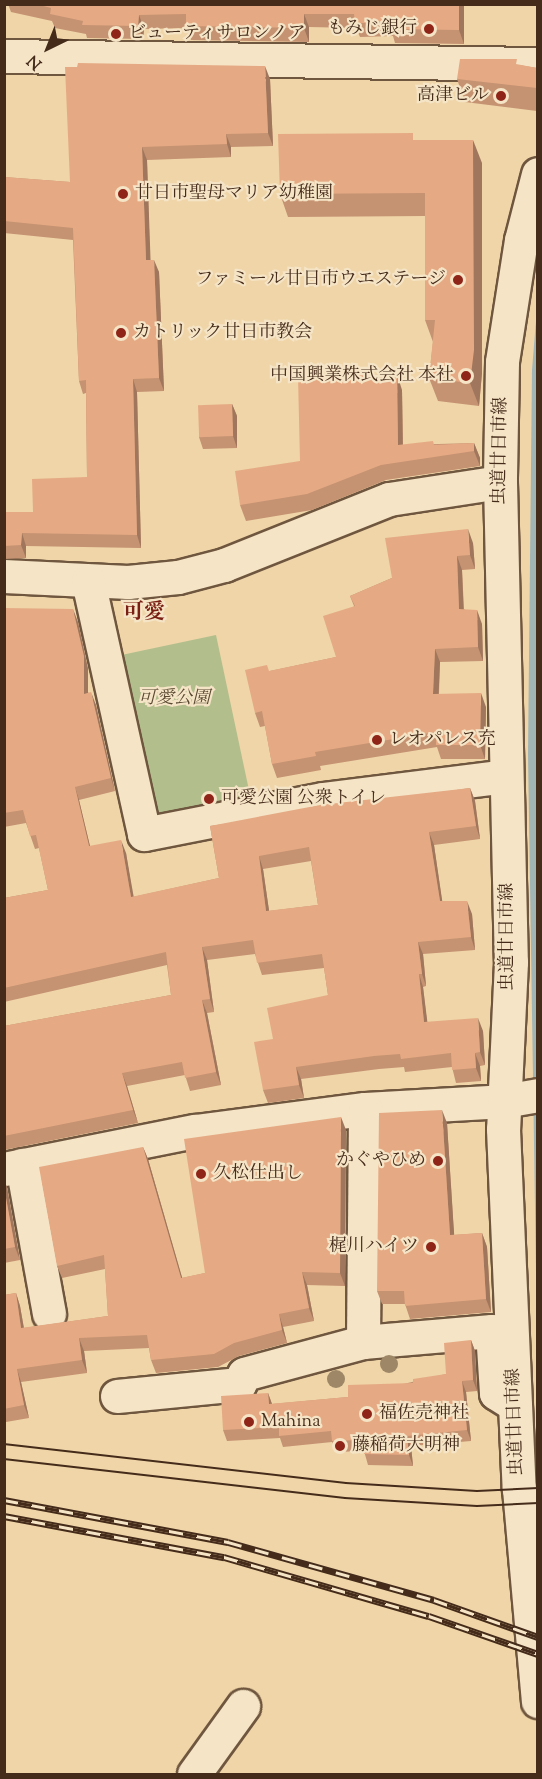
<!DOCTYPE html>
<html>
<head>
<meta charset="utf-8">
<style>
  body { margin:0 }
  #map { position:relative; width:542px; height:1779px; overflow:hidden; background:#efd5a8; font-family:"Sorts Mill Goudy","Noto Serif JP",serif }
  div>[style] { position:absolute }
  .green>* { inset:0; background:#b2be8c; transform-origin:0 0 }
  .water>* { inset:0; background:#a1b5b5 }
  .roads { filter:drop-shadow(2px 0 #6f563e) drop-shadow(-2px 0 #6f563e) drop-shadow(0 2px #6f563e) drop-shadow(0 -2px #6f563e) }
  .minor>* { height:33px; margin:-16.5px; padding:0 16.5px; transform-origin:16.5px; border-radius:16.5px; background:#f5e4c6 }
  .secondary>* { height:33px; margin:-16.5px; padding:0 16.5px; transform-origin:16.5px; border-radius:16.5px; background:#f5e4c6 }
  .tram>* { height:1.5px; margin:-0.75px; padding:0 0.75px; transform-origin:0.75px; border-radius:0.75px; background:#442b1a }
  .rail>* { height:7px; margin-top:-3.5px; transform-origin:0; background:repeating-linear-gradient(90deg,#f5e4c6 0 14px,#442b1a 0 28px); box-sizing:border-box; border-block:2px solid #442b1a }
  .trees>* { width:18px; height:18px; margin:-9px; border-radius:50%; background:#9d8767 }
  .wall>* { inset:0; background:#c59272 }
  .shaded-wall>* { inset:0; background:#a0775c }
  .building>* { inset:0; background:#e5aa84; transform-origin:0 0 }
  .dots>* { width:16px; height:16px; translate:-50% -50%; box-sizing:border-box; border:3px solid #f5e4c6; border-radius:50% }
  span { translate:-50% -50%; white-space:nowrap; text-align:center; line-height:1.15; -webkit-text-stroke:4.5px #f5e4c6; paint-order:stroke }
  .poi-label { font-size:18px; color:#442b1a }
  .right { translate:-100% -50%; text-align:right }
  .left { translate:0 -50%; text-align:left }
  .street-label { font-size:18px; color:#442b1a }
  .park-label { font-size:18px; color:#5a4831; font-style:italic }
  .quarter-label { font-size:21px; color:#7a1f14; font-weight:700 }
  .frame { position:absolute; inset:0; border:6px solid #442b1a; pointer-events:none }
  .north { position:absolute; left:18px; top:18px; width:60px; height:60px; -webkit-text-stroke:4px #f5e4c6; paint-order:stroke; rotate:223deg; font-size:16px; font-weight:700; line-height:24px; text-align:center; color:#442b1a }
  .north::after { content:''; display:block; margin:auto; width:21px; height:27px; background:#442b1a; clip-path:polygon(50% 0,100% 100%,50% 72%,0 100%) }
</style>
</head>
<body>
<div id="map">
  <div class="green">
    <i style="left:216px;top:635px;width:169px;height:110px;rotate:78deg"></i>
  </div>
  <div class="water">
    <i style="clip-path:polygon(537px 309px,537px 1337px,528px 754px,532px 370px)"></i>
  </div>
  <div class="roads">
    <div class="minor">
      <i style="left:4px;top:56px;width:534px;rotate:0.86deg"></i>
      <i style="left:4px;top:576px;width:124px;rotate:2.8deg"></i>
      <i style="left:128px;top:582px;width:50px;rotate:-5.7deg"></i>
      <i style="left:178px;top:577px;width:48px;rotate:-14.6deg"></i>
      <i style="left:224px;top:565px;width:178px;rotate:-21.8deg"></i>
      <i style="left:389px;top:499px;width:112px;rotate:-8.7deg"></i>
      <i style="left:88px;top:581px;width:259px;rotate:77.5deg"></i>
      <i style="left:144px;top:834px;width:181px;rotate:-11.1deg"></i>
      <i style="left:322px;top:799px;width:185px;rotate:-7.1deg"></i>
      <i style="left:22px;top:1165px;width:151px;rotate:79.7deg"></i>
      <i style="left:4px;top:1169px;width:195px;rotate:-11.3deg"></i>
      <i style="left:195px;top:1131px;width:171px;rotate:-7.4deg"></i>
      <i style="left:365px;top:1109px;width:139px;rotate:-3.3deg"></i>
      <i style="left:504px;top:1101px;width:35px;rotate:-10deg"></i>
      <i style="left:363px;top:1342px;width:233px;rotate:-89.5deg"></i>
      <i style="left:117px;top:1396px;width:123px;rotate:-5.6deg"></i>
      <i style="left:239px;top:1384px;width:11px;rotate:-63deg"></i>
      <i style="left:244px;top:1374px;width:123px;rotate:-15.1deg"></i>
      <i style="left:363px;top:1342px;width:129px;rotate:-4.9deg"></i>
      <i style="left:492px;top:1331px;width:62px;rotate:86.3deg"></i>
      <i style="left:496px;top:1393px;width:22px;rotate:32deg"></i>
      <i style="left:194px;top:1774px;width:84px;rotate:-54.2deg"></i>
    </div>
    <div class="secondary">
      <i style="left:538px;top:174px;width:68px;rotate:104.4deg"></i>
      <i style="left:521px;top:240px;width:123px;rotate:98.9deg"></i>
      <i style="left:502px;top:362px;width:120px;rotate:91deg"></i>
      <i style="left:500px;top:482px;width:480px;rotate:88.7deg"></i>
      <i style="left:511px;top:962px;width:167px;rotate:92.7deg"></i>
      <i style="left:503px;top:1129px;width:360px;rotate:87.5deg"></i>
      <i style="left:519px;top:1489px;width:213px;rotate:84.9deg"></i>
    </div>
  </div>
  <div class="tram">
    <i style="left:4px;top:1444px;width:344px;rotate:6.5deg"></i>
    <i style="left:346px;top:1483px;width:131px;rotate:3.5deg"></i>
    <i style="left:477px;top:1491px;width:61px;rotate:-2.8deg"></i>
    <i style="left:4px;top:1459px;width:343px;rotate:6.5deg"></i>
    <i style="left:345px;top:1498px;width:132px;rotate:3.5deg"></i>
    <i style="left:477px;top:1506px;width:61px;rotate:-2.8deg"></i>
  </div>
  <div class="rail">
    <i style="left:4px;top:1500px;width:228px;rotate:10.6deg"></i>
    <i style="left:228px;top:1542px;width:214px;rotate:15.7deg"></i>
    <i style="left:434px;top:1600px;width:110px;rotate:19.6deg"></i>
    <i style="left:4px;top:1516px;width:224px;rotate:10.6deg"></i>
    <i style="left:224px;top:1557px;width:213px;rotate:16.1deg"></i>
    <i style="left:429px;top:1616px;width:115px;rotate:19.2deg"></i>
  </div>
  <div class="trees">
    <i style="left:389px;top:1364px"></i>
    <i style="left:336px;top:1379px"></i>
  </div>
  <div class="wall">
    <i style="clip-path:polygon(8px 4px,464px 4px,464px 44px,395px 43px,393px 36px,360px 37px,356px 28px,309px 27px,309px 42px,191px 40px,187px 28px,144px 29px,143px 39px,87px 38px,86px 34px,55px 28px,52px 21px,11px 12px)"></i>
    <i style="clip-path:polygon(519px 65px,537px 68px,537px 111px,465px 102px,457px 79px)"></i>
    <i style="clip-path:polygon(270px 79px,273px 146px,231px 147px,231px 157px,147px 160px,150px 260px,159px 272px,164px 391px,137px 392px,141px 548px,26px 546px,26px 558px,4px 559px,4px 512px,33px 512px,87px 477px,86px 393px,83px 394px,79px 381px,73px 240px,4px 233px,4px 177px,70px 182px)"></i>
    <i style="clip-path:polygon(415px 140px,482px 163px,482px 373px,479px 406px,438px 401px,429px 378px,433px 342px,425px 320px,425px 216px,288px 217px,280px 194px)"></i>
    <i style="clip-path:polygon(402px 390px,403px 445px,474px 443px,480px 458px,480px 466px,386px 480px,312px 510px,246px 521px,240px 505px,300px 461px)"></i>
    <i style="clip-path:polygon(232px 404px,237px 416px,237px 448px,203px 449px,199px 437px)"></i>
    <i style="clip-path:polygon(473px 543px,475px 569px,462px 570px,464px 609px,482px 624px,483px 661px,440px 662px,439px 694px,486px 707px,485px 759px,441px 759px,437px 747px,320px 766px,321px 770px,277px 778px,272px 764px,265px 726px,260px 727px,255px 713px,270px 671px,336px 657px,354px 606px,350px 596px)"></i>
    <i style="clip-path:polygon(evenodd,4px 608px,78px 622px,88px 669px,88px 692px,96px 705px,115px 791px,79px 800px,90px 846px,126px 853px,133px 897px,219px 878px,210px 826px,470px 788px,475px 801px,480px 839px,434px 845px,442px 901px,472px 914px,475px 950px,423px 954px,426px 986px,423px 987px,427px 1022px,483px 1031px,485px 1065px,480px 1066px,481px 1081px,456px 1083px,452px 1067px,405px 1072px,404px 1067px,379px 1069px,301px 1079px,304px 1098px,268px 1103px,263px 1090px,273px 1039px,328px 995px,324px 968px,262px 975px,255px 954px,207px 960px,214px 1012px,207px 1013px,221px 1085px,190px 1091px,185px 1075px,127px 1086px,138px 1123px,4px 1150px,4px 1026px,171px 995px,167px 965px,4px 1002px,4px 898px,48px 890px,39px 848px,35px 849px,26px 823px,4px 827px,4px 608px,311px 861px,318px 905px,269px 911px,263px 869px,311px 861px)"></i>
    <i style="clip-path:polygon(447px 1123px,454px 1235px,482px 1233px,487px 1247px,491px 1312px,410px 1319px,405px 1304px,382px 1304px,377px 1291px)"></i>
    <i style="clip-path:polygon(346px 1130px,345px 1286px,307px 1285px,314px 1321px,283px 1327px,287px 1343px,239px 1356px,218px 1367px,156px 1373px,151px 1360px,149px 1348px,84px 1351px,87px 1373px,21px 1382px,29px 1418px,6px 1422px,4px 1417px,4px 1295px,16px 1293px,20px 1306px,24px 1328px,108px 1316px,105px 1269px,62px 1278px,57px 1266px,143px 1147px,148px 1159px,182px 1278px,205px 1273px)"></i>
    <i style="clip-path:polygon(4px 1181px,7px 1187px,20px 1260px,4px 1263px)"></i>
    <i style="clip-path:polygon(471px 1340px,475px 1351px,477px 1391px,466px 1392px,471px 1441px,411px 1446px,413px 1466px,368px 1465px,364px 1451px,336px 1452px,332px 1442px,283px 1447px,280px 1438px,227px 1441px,223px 1430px,268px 1393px,272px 1404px,348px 1397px,446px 1374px)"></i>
  </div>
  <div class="shaded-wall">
    <i style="clip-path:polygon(459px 4px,464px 4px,464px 44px,459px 30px)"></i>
    <i style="clip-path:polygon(304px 14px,309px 27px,309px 42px,304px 28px)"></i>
    <i style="clip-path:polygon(139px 15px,144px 29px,143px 39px,138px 26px)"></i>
    <i style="clip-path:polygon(265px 66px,270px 79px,273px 146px,268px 133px)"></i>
    <i style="clip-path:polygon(226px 134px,231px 147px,231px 157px,227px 144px)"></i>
    <i style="clip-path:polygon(473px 140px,482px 163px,482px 373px,479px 406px,470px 383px)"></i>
    <i style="clip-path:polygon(142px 147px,147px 160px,151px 273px,146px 260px)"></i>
    <i style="clip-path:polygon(154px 260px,159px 272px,164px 391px,159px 378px)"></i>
    <i style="clip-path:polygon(397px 374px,402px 390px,403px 461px,398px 445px)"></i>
    <i style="clip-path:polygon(133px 379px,137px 392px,141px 548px,137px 535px)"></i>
    <i style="clip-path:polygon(232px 404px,237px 416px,237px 448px,233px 436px)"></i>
    <i style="clip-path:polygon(474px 443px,480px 458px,480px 466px,474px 451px)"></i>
    <i style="clip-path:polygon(468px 529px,473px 543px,475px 569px,470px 555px)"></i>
    <i style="clip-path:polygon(22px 533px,26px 546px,26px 558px,21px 545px)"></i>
    <i style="clip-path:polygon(457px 556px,462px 570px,464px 622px,459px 609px)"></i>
    <i style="clip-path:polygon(73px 609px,78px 622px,88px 669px,88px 707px,84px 694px)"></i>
    <i style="clip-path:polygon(477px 610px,482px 624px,483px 661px,478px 647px)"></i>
    <i style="clip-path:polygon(435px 649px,440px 662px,438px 707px,433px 694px)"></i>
    <i style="clip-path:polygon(91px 692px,96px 705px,115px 791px,111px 778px)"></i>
    <i style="clip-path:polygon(481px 693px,486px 707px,485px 759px,480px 745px)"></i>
    <i style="clip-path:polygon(75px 787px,79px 800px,93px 859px,89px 846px)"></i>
    <i style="clip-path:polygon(470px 788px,475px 801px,480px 839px,476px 826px)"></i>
    <i style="clip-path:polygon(429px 832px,434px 845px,444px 913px,440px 901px)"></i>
    <i style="clip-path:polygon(121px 840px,126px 853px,136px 910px,131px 897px)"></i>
    <i style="clip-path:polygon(259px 856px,263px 869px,271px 924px,266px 911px)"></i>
    <i style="clip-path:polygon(467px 901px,472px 914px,475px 950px,471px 937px)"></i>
    <i style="clip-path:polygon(418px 942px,423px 954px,426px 986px,422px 974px)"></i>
    <i style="clip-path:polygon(202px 947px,207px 960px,214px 1012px,210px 999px)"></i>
    <i style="clip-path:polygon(419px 974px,423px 987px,429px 1035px,424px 1022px)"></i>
    <i style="clip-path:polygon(202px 1000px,207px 1013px,221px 1085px,216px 1072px)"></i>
    <i style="clip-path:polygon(478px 1018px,483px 1031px,485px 1065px,480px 1052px)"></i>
    <i style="clip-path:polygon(475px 1053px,480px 1066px,481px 1081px,476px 1068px)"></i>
    <i style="clip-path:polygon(296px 1067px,301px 1079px,304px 1098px,299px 1085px)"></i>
    <i style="clip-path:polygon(122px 1073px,127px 1086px,138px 1123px,133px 1110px)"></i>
    <i style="clip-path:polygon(442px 1110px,447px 1123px,455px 1248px,450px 1235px)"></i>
    <i style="clip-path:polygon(341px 1117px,346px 1130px,345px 1286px,340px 1273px)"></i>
    <i style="clip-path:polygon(143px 1147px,148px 1159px,186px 1291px,181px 1278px)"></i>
    <i style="clip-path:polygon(4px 1181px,7px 1187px,20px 1260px,15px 1247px,4px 1187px)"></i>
    <i style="clip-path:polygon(482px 1233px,487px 1247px,491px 1312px,486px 1299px)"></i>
    <i style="clip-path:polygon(302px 1272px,307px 1285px,314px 1321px,309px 1308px)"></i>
    <i style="clip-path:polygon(16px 1293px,20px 1306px,26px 1341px,21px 1328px)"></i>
    <i style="clip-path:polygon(279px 1314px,283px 1327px,287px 1343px,282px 1330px)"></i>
    <i style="clip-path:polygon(79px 1338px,84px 1351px,87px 1373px,82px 1360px)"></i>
    <i style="clip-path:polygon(471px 1340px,475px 1351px,477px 1391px,473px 1380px)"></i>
    <i style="clip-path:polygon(17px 1369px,21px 1382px,29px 1418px,24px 1405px)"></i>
    <i style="clip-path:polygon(462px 1381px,466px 1392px,471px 1441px,467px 1430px)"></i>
    <i style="clip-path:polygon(268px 1393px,272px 1404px,269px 1404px)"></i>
    <i style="clip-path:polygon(407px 1436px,411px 1446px,413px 1466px,409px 1455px)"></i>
  </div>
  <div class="building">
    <i style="clip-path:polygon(36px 4px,459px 4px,459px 30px,390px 29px,390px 23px,355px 23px,354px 14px,304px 14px,304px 28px,186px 26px,186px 14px,139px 15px,138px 26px,82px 25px,83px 21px,50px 14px,51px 8px)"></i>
    <i style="clip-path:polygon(460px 59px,517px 59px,516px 64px,537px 68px,537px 88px,457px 79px)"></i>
    <i style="clip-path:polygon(78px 63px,265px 66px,268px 133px,226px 134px,227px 144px,142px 147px,146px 260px,154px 260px,159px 378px,133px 379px,137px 535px,22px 533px,21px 545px,4px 546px,4px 512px,33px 512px,32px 479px,87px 477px,86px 380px,79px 381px,73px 228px,4px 221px,4px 177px,70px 182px,65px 67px,77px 67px)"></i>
    <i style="clip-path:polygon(413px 133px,413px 140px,473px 140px,474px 350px,470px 383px,429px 378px,435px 320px,425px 320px,425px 193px,280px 194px,278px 134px)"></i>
    <i style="clip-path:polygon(397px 374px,398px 445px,433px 441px,434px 445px,474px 443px,474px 451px,381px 465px,307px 494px,240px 505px,235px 471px,300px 461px,298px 376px)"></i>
    <i style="left:232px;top:404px;width:32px;height:34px;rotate:88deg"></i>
    <i style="clip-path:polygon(468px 529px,470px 555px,457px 556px,459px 609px,477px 610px,478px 647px,435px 649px,433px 694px,481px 693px,480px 745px,436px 745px,436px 732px,315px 752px,316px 756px,272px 764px,262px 711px,255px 713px,245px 670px,267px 665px,269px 671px,336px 657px,323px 616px,355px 606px,350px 596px,392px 578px,385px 538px)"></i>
    <i style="clip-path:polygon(evenodd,4px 608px,73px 609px,84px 656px,84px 694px,91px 692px,111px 778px,75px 787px,89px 846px,121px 840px,131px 897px,219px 878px,210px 826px,320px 805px,470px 788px,476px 826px,429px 832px,440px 901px,467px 901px,471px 937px,418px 942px,422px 974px,419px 974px,424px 1022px,478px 1018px,480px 1052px,475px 1053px,476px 1068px,452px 1070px,451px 1053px,401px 1059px,400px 1054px,374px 1056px,296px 1067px,299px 1085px,263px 1090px,254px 1042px,273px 1039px,267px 1008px,328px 995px,322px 954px,257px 963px,253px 940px,202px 947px,210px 999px,202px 1000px,216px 1072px,185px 1078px,182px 1062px,122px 1073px,133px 1110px,4px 1136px,4px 1026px,171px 995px,166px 952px,4px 988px,4px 898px,48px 890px,36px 835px,30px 836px,23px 810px,4px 813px,4px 608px,309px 847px,318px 905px,266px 911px,259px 856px,309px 847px)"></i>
    <i style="clip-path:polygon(442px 1110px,450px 1235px,482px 1233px,486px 1299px,405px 1306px,404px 1291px,377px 1291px,379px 1113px)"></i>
    <i style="clip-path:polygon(341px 1117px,340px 1273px,302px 1272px,309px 1308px,279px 1314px,282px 1330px,234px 1343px,214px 1354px,151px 1360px,147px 1335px,79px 1338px,82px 1360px,17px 1369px,24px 1405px,4px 1409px,4px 1295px,16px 1293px,21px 1328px,108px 1316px,104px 1255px,57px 1266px,39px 1167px,143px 1147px,181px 1278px,205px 1273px,184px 1139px)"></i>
    <i style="clip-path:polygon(4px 1187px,15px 1247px,4px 1249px)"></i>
    <i style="clip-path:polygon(471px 1340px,473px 1380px,462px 1381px,467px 1430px,407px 1436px,409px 1455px,364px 1454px,363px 1440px,332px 1441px,331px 1431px,279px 1436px,279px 1427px,223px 1430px,221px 1396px,268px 1393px,269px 1404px,348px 1397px,348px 1385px,413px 1383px,413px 1379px,446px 1374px,444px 1343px)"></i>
  </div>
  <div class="dots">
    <i style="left:429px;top:29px;background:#8f2418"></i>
    <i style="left:116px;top:34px;background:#8f2418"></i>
    <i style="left:501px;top:96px;background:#8f2418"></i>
    <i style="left:123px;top:194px;background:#8f2418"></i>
    <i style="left:458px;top:280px;background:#8f2418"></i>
    <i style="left:121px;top:333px;background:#8f2418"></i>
    <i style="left:466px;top:376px;background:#8f2418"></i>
    <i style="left:377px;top:740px;background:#8f2418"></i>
    <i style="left:209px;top:799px;background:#8f2418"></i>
    <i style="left:438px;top:1161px;background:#8f2418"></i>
    <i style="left:201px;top:1174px;background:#8f2418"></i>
    <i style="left:431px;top:1247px;background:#8f2418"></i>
    <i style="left:367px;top:1414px;background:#8f2418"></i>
    <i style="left:249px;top:1422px;background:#8f2418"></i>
    <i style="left:340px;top:1446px;background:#8f2418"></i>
  </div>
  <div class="poi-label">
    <span class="right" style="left:417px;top:29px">もみじ銀行</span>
    <span class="left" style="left:128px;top:34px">ビューティサロンノア</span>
    <span class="right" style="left:489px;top:96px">高津ビル</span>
    <span class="left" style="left:135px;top:194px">廿日市聖母マリア幼稚園</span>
    <span class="right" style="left:446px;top:280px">ファミール廿日市ウエステージ</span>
    <span class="left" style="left:133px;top:333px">カトリック廿日市教会</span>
    <span class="right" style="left:454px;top:376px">中国興業株式会社 本社</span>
    <span class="left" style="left:389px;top:740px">レオパレス充</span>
    <span class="left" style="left:221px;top:799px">可愛公園 公衆トイレ</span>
    <span class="right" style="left:426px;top:1161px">かぐやひめ</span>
    <span class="left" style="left:213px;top:1174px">久松仕出し</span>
    <span class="right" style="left:419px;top:1247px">梶川ハイツ</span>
    <span class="left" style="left:379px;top:1414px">福佐売神社</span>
    <span class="left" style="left:261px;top:1422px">Mahina</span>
    <span class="left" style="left:352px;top:1446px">藤稲荷大明神</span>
  </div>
  <div class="street-label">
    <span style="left:501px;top:451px;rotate:-89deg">虫道廿日市線</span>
    <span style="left:508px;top:937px;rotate:-90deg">虫道廿日市線</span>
    <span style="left:516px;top:1422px;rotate:-92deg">虫道廿日市線</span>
  </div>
  <div class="park-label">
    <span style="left:174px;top:699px">可愛公園</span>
  </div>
  <div class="quarter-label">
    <span style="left:144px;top:613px">可愛</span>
  </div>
  <div class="frame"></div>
  <div class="north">N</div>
</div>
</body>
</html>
